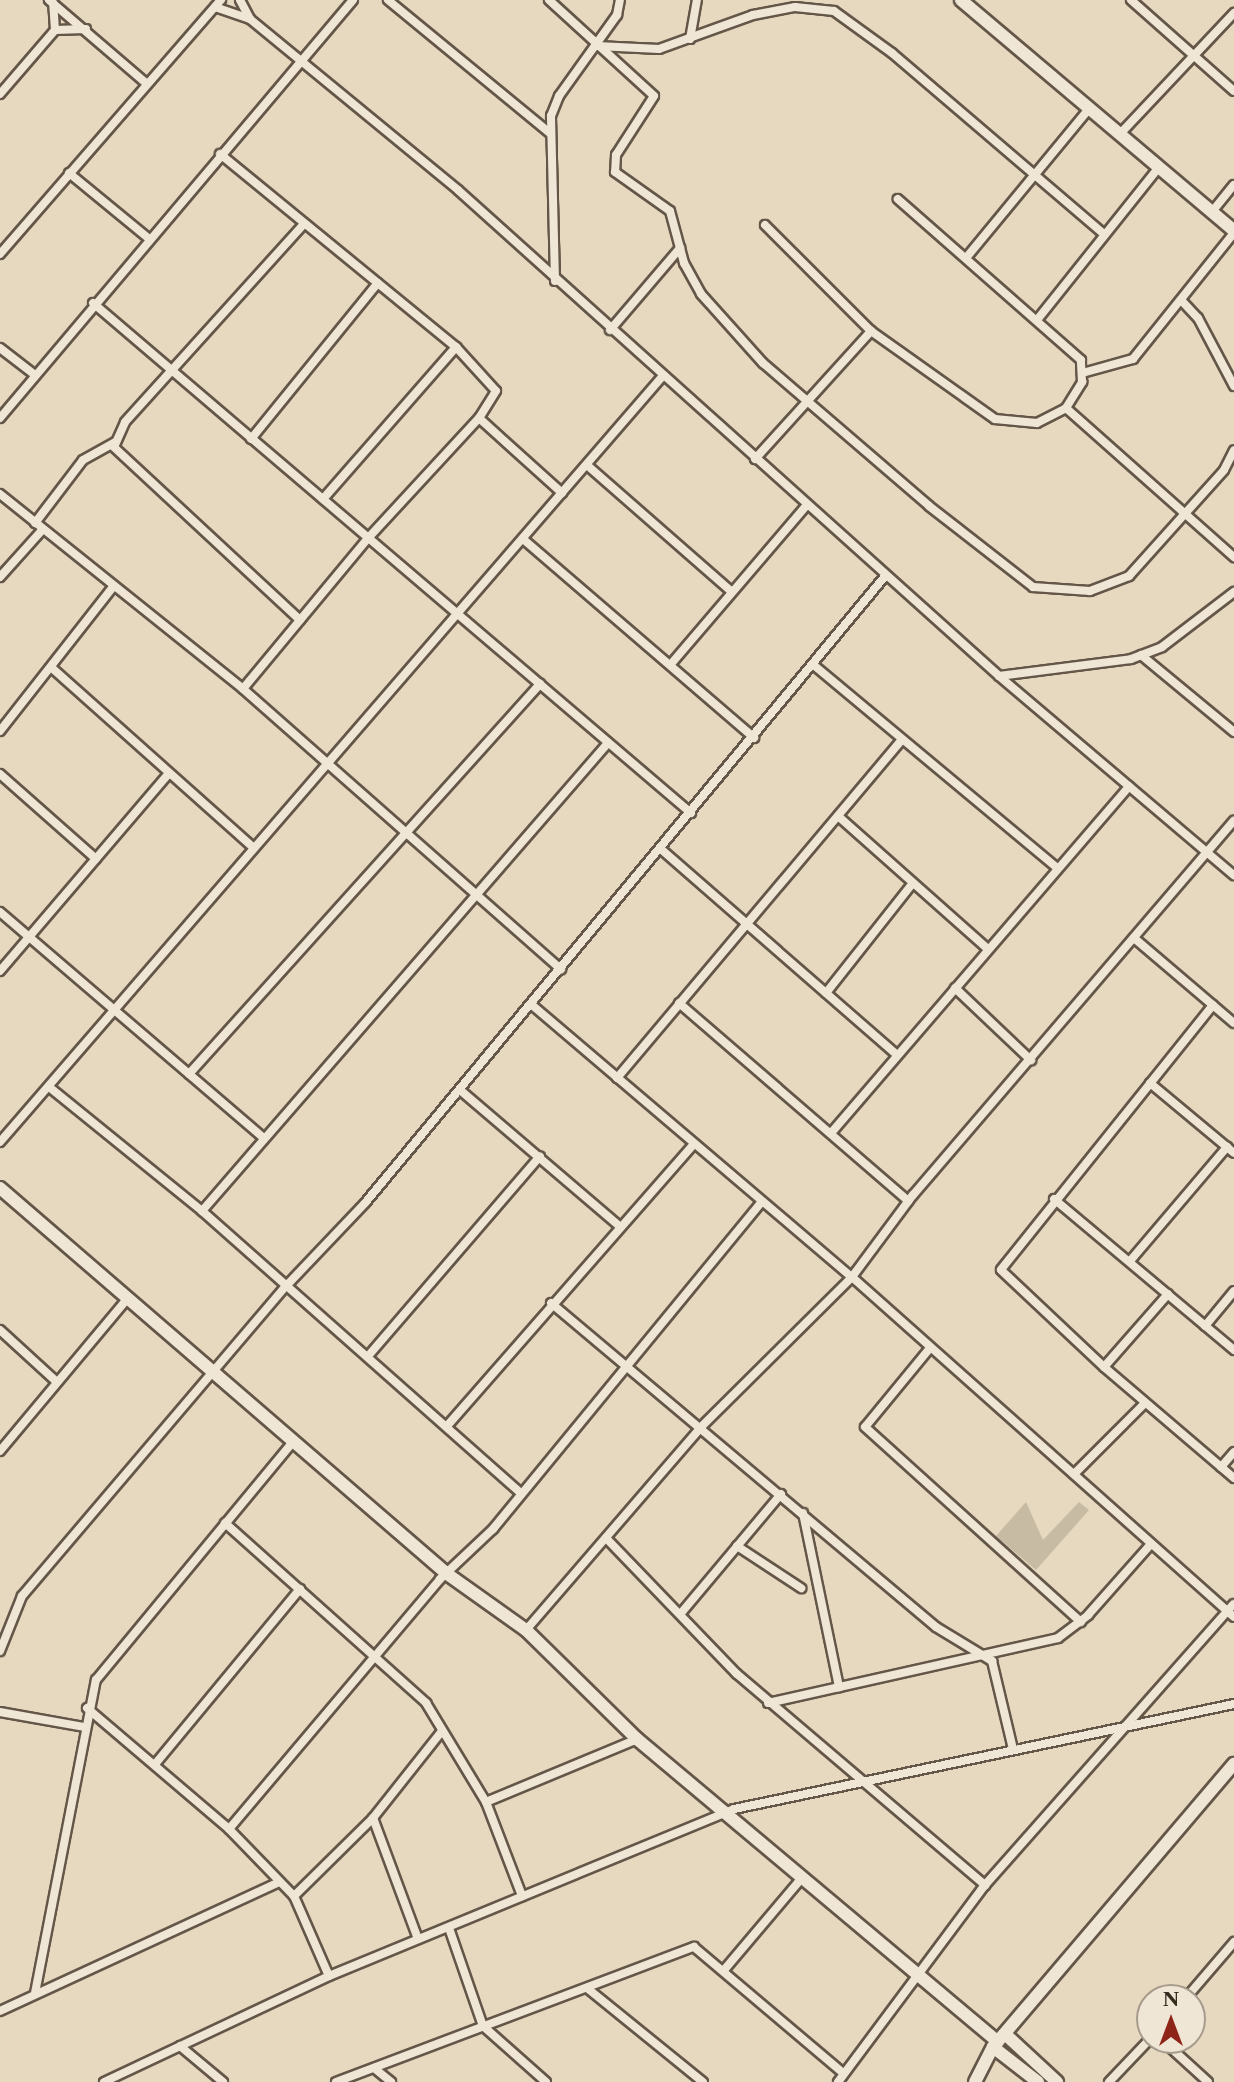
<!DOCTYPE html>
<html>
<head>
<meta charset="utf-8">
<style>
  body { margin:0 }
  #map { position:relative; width:1234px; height:2082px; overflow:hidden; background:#e6d9bf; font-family:"Libre Caslon Text",serif }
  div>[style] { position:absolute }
  .green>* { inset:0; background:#c8bba4 }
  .roads { filter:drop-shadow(2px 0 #645648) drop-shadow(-2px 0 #645648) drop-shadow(0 2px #645648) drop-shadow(0 -2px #645648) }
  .street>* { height:8px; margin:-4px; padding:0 4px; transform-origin:4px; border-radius:4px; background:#efe6d5 }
  .secondary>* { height:12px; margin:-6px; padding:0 6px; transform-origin:6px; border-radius:6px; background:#efe6d5 }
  span { translate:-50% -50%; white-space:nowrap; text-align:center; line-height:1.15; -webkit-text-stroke:6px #efe6d5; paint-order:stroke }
  .north { position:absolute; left:1136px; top:1984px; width:70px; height:70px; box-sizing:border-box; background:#efe6d5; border:2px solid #a69b8d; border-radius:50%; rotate:0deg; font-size:19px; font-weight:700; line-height:28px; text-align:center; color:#382b20 }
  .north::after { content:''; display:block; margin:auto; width:24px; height:32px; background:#8f2418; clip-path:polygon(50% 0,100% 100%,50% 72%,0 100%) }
</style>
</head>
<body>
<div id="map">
  <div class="green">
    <i style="clip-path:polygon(1026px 1502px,1043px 1540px,1079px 1502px,1089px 1510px,1036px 1570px,996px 1536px)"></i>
  </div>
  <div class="roads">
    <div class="street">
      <i style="left:49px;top:0;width:128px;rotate:40.6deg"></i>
      <i style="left:240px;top:0;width:21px;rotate:62deg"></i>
      <i style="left:250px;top:19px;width:269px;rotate:39.4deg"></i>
      <i style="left:458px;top:190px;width:727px;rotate:41.93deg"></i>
      <i style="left:999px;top:676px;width:133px;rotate:-7.3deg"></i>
      <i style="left:1131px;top:659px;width:33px;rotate:-21deg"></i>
      <i style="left:1162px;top:647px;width:91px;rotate:-37.4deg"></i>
      <i style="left:388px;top:0;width:210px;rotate:39.4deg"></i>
      <i style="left:549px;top:0;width:142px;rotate:42.4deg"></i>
      <i style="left:654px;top:96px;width:70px;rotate:122.8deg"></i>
      <i style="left:616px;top:155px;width:17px;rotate:93deg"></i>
      <i style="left:615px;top:172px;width:67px;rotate:35.3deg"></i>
      <i style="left:670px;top:211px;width:54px;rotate:74.9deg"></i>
      <i style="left:684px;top:263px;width:35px;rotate:61deg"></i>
      <i style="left:701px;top:294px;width:93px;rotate:48.1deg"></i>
      <i style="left:763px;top:363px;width:219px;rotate:40.7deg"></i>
      <i style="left:929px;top:506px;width:132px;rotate:37.9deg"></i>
      <i style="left:1033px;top:587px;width:57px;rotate:4deg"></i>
      <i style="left:1090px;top:591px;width:42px;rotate:-21deg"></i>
      <i style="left:1129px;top:576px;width:142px;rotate:-48.1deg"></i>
      <i style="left:1224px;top:470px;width:22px;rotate:-63deg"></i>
      <i style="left:1131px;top:0;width:137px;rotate:41.5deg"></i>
      <i style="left:215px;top:7px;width:37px;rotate:19deg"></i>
      <i style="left:55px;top:30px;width:31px;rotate:-2deg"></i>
      <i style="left:690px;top:39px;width:40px;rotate:-80deg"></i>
      <i style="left:597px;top:46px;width:62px;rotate:2.8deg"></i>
      <i style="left:659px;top:49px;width:100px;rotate:-19.9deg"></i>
      <i style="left:753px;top:15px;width:43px;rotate:-10.8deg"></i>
      <i style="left:795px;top:7px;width:39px;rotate:6deg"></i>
      <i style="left:834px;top:11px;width:72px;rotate:35.9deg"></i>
      <i style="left:892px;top:53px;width:279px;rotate:40.5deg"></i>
      <i style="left:0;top:94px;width:84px;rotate:-49.3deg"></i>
      <i style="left:55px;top:30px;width:27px;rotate:-94deg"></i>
      <i style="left:1119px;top:135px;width:168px;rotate:-46.7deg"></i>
      <i style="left:220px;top:154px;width:305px;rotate:39.3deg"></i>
      <i style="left:456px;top:347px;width:59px;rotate:47.7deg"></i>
      <i style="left:496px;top:391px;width:32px;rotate:122deg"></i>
      <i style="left:479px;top:418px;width:162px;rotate:132.7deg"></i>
      <i style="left:369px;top:537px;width:197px;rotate:129.7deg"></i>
      <i style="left:69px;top:173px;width:102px;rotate:39.4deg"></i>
      <i style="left:1211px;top:213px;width:36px;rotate:-51deg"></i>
      <i style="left:765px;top:225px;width:150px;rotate:45deg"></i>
      <i style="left:871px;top:331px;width:152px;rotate:35.4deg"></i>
      <i style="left:995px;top:419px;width:42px;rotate:5.4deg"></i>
      <i style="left:1037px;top:423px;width:33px;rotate:-27deg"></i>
      <i style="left:1066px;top:408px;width:31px;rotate:-58deg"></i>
      <i style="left:1082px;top:382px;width:22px;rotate:-93deg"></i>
      <i style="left:1081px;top:360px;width:244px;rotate:-138.7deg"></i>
      <i style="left:0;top:254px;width:337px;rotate:-49deg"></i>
      <i style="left:966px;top:258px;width:192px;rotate:-50.5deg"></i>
      <i style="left:555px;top:281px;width:165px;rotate:-91.4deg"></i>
      <i style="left:551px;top:116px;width:22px;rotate:-68deg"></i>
      <i style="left:559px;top:96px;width:100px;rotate:-54.4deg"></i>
      <i style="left:617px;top:15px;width:15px;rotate:-79deg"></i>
      <i style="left:1181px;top:300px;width:25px;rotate:47deg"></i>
      <i style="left:1198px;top:318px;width:77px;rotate:62.1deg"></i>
      <i style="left:93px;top:303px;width:786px;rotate:40.46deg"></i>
      <i style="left:1037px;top:320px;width:196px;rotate:-51.4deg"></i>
      <i style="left:610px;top:330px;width:108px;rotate:-49.5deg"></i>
      <i style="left:0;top:348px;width:44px;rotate:37.6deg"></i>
      <i style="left:1086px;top:372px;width:49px;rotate:-15.5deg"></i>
      <i style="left:1133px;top:359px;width:161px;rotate:-51.3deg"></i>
      <i style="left:1066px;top:408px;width:225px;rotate:41.6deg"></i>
      <i style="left:0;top:418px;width:547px;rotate:-49.82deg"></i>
      <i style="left:479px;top:418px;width:112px;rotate:42.1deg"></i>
      <i style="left:251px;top:439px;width:201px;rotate:-50.9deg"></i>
      <i style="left:755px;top:459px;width:173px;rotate:-47.8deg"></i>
      <i style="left:588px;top:466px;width:191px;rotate:41.2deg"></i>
      <i style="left:0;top:494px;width:312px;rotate:38.7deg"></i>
      <i style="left:243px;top:689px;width:424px;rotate:41.4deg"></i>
      <i style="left:323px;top:499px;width:202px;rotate:-48.8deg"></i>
      <i style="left:35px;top:523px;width:79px;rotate:-52.7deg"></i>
      <i style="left:83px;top:460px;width:37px;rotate:-29deg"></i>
      <i style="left:523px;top:539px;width:305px;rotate:40.7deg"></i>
      <i style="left:0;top:577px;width:64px;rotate:-48.1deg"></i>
      <i style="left:300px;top:620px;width:254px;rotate:-137.1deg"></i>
      <i style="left:114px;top:447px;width:27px;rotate:-66deg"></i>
      <i style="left:125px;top:422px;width:267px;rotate:-47.9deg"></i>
      <i style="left:1141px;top:655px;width:121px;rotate:39.6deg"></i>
      <i style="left:671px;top:664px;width:209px;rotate:-49.5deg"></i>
      <i style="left:816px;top:667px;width:314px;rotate:39.8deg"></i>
      <i style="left:53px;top:669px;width:268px;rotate:41.7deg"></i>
      <i style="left:999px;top:676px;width:308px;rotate:40.3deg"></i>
      <i style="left:0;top:731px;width:183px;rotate:-51.9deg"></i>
      <i style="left:0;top:774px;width:128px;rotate:41.5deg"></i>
      <i style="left:838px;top:816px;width:200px;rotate:41.6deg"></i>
      <i style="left:662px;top:850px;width:312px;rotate:41.1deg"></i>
      <i style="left:0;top:912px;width:348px;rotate:40.6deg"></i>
      <i style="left:1134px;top:938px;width:131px;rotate:40.4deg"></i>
      <i style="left:0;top:971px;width:260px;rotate:-49.5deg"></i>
      <i style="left:955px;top:988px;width:105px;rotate:43.5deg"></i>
      <i style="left:826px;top:993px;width:140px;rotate:-51.7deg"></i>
      <i style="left:679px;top:1003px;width:303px;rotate:40.8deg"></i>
      <i style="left:532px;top:1005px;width:420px;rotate:40.4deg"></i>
      <i style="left:852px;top:1277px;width:511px;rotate:41.67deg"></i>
      <i style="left:1213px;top:1005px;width:339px;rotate:128.7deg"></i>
      <i style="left:1001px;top:1270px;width:141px;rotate:43.3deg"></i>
      <i style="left:1104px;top:1367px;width:171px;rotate:40.5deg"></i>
      <i style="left:189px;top:1074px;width:525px;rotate:-48.01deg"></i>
      <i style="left:617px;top:1078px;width:442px;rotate:-49.9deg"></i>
      <i style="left:1150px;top:1083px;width:109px;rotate:39.8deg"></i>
      <i style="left:49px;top:1087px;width:197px;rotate:39deg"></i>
      <i style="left:202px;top:1211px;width:426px;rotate:41.5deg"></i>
      <i style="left:460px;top:1090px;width:209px;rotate:40.5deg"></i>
      <i style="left:831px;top:1133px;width:457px;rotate:-49.3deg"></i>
      <i style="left:0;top:1142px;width:1012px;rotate:-49.13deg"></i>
      <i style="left:1054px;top:1199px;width:235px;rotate:40deg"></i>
      <i style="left:202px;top:1211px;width:620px;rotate:-49.06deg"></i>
      <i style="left:1130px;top:1261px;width:150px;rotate:-49.6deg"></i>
      <i style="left:551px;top:1303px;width:503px;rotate:40.08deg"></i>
      <i style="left:936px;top:1627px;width:66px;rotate:31.3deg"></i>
      <i style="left:992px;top:1661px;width:90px;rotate:76.6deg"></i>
      <i style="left:1205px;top:1326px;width:45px;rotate:-50.4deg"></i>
      <i style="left:0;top:1330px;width:77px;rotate:42.4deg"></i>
      <i style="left:930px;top:1348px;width:102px;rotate:129.4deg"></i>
      <i style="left:865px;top:1427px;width:291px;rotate:42.1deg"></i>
      <i style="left:369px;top:1355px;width:262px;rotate:-49.3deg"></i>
      <i style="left:1104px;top:1367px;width:97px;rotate:-48.8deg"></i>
      <i style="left:447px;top:1426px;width:373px;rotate:-48.8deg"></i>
      <i style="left:0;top:1451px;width:198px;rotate:-50.1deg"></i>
      <i style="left:1221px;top:1467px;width:20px;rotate:-49deg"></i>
      <i style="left:1074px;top:1474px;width:100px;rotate:-45deg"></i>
      <i style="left:803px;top:1513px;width:178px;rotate:78.3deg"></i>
      <i style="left:225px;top:1523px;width:270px;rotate:41.8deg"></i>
      <i style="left:426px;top:1703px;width:116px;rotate:58.8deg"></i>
      <i style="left:486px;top:1802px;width:101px;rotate:69deg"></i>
      <i style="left:606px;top:1538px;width:189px;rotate:46.1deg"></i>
      <i style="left:737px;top:1674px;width:326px;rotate:40.4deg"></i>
      <i style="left:737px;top:1546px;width:77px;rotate:33.3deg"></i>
      <i style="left:682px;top:1612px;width:154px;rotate:-50deg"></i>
      <i style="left:526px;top:1630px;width:269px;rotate:-49.2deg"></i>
      <i style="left:702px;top:1426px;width:211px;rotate:-44.8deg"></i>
      <i style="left:852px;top:1277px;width:102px;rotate:-53.4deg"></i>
      <i style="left:913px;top:1195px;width:493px;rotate:-49.4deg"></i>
      <i style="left:0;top:1651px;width:59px;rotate:-68.2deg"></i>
      <i style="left:22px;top:1596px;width:409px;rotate:-49.6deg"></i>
      <i style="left:287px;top:1285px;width:113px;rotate:-46.4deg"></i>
      <i style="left:365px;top:1203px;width:816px;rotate:-50.32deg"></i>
      <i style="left:768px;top:1703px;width:297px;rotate:-12.6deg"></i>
      <i style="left:1058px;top:1638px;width:38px;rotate:-37deg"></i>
      <i style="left:1088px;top:1615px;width:95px;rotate:-48.4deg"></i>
      <i style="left:87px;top:1708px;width:187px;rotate:40.4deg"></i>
      <i style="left:229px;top:1829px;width:93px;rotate:45.9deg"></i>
      <i style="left:294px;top:1896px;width:87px;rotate:66.4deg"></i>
      <i style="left:0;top:1712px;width:85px;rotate:10.1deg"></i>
      <i style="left:156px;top:1763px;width:226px;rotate:-50.4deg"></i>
      <i style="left:486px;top:1802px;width:164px;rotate:-22.6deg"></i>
      <i style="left:373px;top:1818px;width:129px;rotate:69.6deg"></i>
      <i style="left:229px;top:1829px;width:327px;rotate:-49.8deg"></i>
      <i style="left:440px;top:1579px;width:73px;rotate:-43.3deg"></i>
      <i style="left:493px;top:1529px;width:422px;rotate:-50.6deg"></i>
      <i style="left:294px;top:1896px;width:111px;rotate:-44.6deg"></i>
      <i style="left:373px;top:1818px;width:111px;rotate:-51.6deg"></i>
      <i style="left:449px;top:1928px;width:104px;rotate:70.9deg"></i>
      <i style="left:483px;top:2026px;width:84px;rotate:41.6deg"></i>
      <i style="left:724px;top:1970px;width:119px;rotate:-49.8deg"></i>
      <i style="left:587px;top:1988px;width:149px;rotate:39deg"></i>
      <i style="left:35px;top:1993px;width:319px;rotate:-79deg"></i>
      <i style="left:96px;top:1680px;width:309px;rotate:-50.4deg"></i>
      <i style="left:1186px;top:1998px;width:74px;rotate:-49.4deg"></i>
      <i style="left:0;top:2011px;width:307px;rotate:-24.8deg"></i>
      <i style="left:1162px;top:2040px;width:62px;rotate:42.4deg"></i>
      <i style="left:180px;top:2046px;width:56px;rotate:39.9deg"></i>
      <i style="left:374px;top:2068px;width:22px;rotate:39deg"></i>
      <i style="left:104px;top:2082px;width:249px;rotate:-25.2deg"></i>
      <i style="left:329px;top:1976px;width:438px;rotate:-22.4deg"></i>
      <i style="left:734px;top:1809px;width:511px;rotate:-11.86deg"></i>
      <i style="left:336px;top:2082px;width:383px;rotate:-20.7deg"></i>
      <i style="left:694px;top:1947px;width:194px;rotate:40.2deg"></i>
      <i style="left:838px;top:2082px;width:246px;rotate:-53.3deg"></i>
      <i style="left:985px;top:1885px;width:375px;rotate:-48.5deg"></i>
      <i style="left:1109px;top:2082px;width:59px;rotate:-46.4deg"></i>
    </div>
    <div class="secondary">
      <i style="left:961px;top:0;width:358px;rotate:40.2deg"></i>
      <i style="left:0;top:1188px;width:589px;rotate:40.8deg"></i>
      <i style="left:446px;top:1573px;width:98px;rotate:35.5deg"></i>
      <i style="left:526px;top:1630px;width:156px;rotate:44.5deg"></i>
      <i style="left:637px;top:1739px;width:471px;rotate:40deg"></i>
      <i style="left:1005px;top:2034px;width:71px;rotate:42.7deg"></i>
      <i style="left:993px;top:2047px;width:57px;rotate:37.9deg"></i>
      <i style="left:975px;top:2082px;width:39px;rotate:-63deg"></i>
      <i style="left:993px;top:2047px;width:372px;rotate:-49.6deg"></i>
    </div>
  </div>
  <div class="north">N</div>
</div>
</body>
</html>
